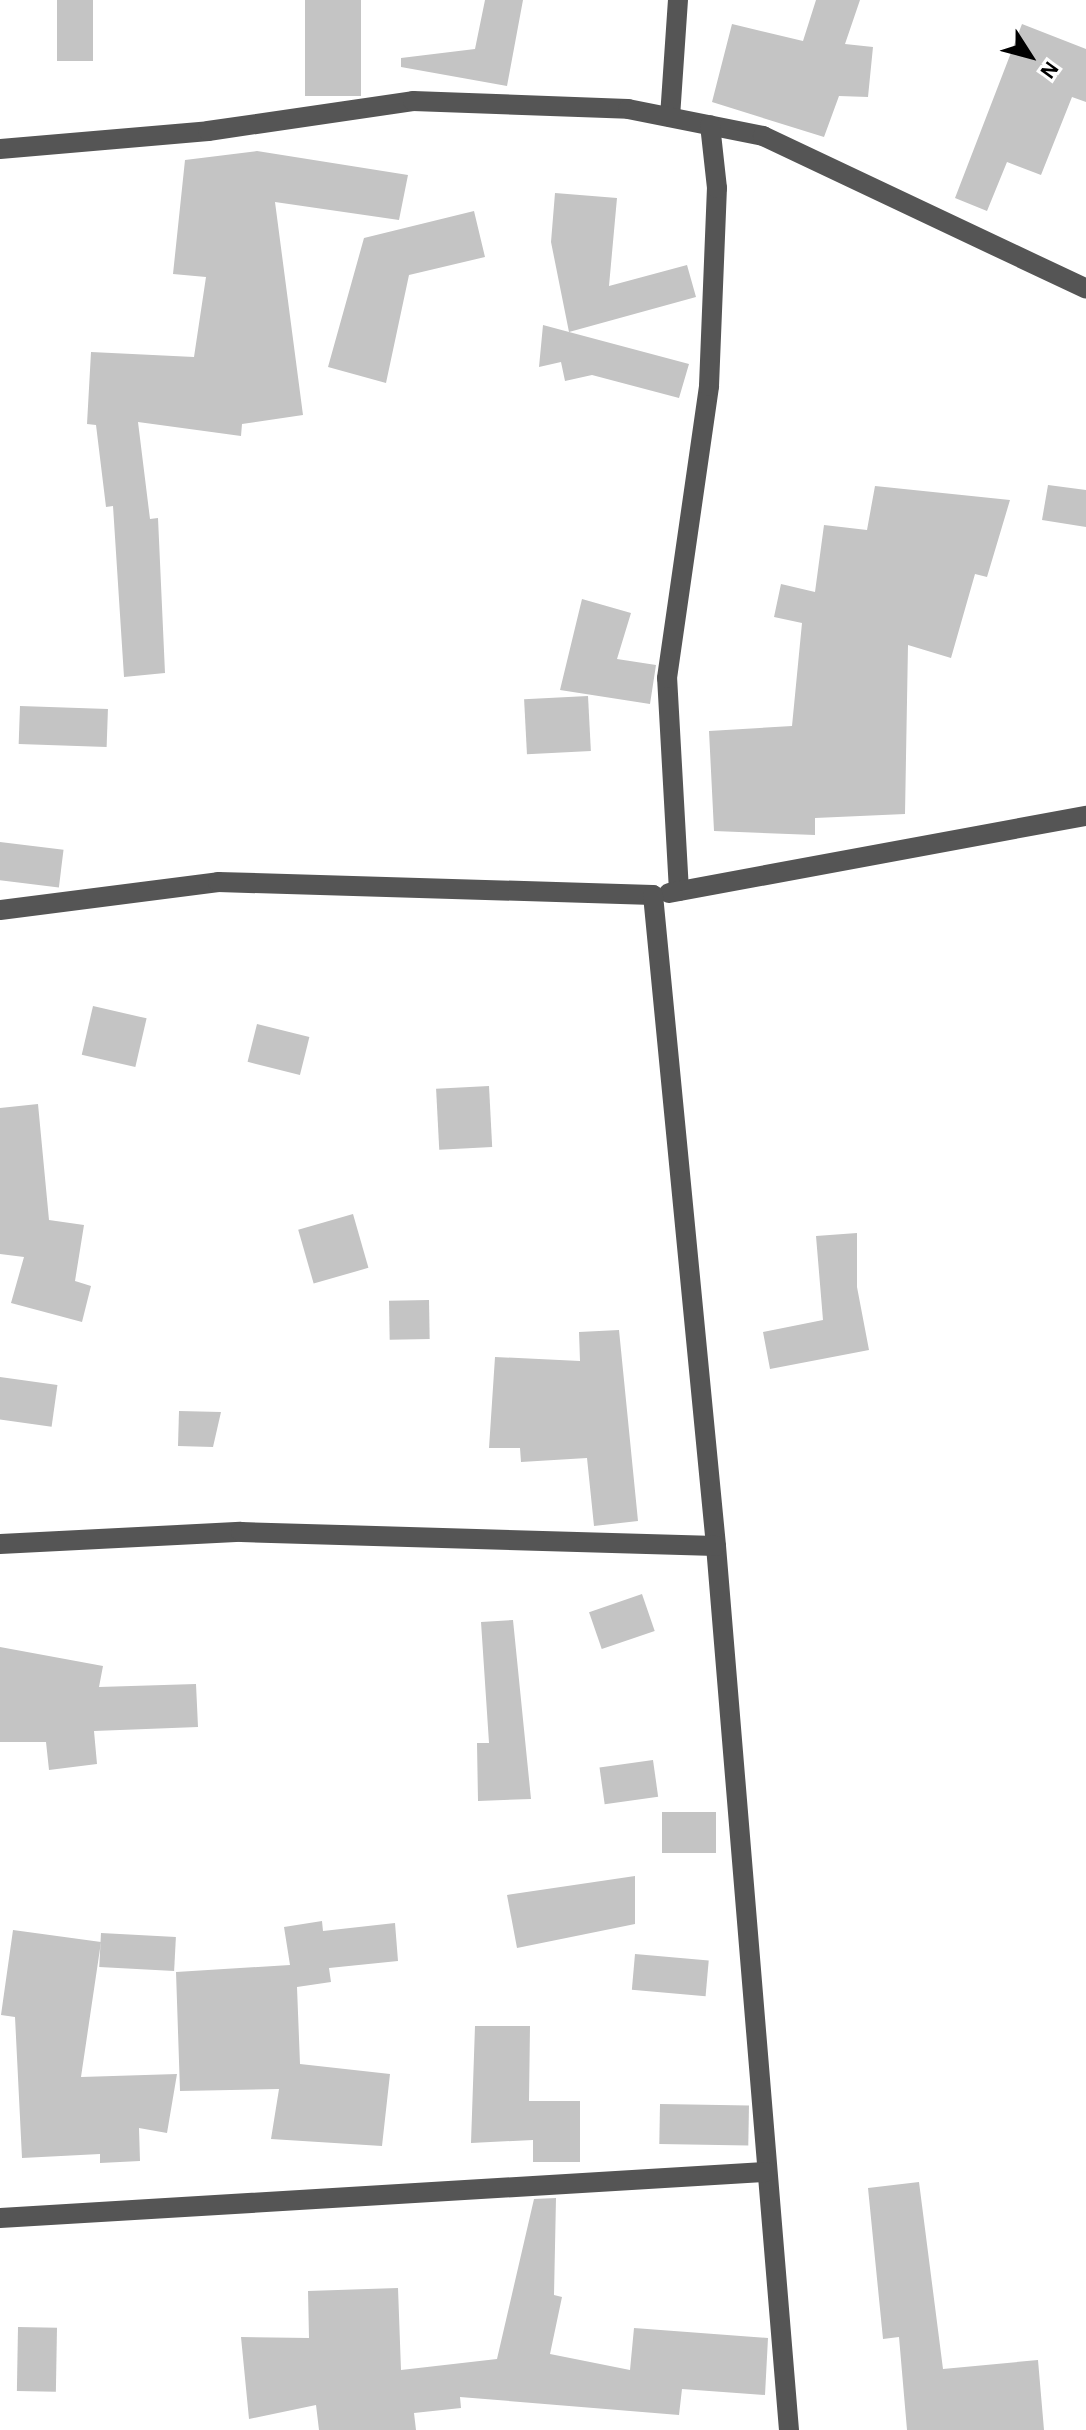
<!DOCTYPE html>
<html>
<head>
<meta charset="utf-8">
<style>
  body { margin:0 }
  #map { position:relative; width:1086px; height:2430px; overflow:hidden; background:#fff; font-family:"Alegreya Sans",sans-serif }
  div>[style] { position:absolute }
  .building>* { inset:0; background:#c4c4c4; transform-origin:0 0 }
  .minor>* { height:20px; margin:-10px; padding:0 10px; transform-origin:10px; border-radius:10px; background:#555 }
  span { translate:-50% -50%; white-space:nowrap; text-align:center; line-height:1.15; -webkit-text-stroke:8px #fff; paint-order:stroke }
  .north { position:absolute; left:990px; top:16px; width:80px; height:80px; -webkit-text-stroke:6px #fff; paint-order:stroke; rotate:126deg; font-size:22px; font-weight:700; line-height:32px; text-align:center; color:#000 }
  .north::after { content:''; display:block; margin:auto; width:28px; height:36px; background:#000; clip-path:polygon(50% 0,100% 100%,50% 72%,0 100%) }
</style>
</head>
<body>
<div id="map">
  <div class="building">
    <i style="left:57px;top:0;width:36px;height:61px"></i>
    <i style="left:305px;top:0;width:56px;height:96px"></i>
    <i style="clip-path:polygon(485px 0,523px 0,507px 86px,401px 67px,401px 58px,475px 49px)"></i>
    <i style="clip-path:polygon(816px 0,860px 0,845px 44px,873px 47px,868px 97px,839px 96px,824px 137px,712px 102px,732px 24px,803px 41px)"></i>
    <i style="clip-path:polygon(1022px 24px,1086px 49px,1086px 102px,1072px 97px,1041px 175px,1007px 162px,987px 211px,955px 198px)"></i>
    <i style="clip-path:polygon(257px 151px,408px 175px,399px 220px,275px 202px,303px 415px,242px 424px,241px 436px,138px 422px,150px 519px,158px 518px,165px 673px,124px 677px,113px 506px,106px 507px,96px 425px,87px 424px,91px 352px,194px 357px,206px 277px,173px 274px,185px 160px)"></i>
    <i style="clip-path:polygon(555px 193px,617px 198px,609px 286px,687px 265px,696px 297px,569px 332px,689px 364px,679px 398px,592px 375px,565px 381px,561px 362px,539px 367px,543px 325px,569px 332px,551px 242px)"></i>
    <i style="clip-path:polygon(474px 211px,485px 257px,409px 275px,386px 383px,328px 367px,364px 238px)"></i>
    <i style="clip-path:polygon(1048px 485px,1086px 490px,1086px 527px,1042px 520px)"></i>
    <i style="clip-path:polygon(875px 486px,1010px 500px,987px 577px,975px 574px,951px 658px,908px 645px,905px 814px,815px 818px,815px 835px,714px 831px,709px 731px,792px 726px,802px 623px,774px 617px,781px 584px,815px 592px,824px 525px,867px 530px)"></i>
    <i style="clip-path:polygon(582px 599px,631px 613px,617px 659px,656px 665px,650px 704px,560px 690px)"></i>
    <i style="left:588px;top:696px;width:55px;height:64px;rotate:87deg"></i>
    <i style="left:20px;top:706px;width:88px;height:38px;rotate:2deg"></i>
    <i style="left:0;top:842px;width:64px;height:38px;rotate:7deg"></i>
    <i style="left:93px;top:1006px;width:55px;height:50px;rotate:13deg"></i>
    <i style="left:257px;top:1024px;width:54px;height:39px;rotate:14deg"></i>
    <i style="left:489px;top:1086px;width:61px;height:53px;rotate:87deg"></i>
    <i style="clip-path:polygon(38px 1104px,49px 1220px,84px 1225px,75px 1281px,91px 1286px,82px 1322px,11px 1303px,24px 1257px,0 1254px,0 1108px)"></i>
    <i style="left:353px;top:1214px;width:56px;height:57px;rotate:74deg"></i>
    <i style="clip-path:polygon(857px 1233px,857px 1287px,869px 1350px,770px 1369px,763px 1332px,823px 1320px,816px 1236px)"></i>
    <i style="left:429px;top:1300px;width:39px;height:40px;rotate:89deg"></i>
    <i style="clip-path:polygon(619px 1330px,638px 1521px,594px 1526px,587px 1458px,521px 1462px,520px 1448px,489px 1448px,495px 1357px,580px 1361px,579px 1332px)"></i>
    <i style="left:0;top:1377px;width:58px;height:42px;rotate:8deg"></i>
    <i style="clip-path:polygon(179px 1411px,221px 1412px,213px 1447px,178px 1446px)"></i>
    <i style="left:642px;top:1594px;width:39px;height:56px;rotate:71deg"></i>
    <i style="clip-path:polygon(513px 1620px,531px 1799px,478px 1801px,477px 1743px,489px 1743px,481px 1622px)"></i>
    <i style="clip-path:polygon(0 1647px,103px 1666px,99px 1687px,196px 1684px,198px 1727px,94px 1731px,97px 1764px,49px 1770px,46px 1742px,0 1742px)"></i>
    <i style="left:653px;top:1760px;width:37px;height:54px;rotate:82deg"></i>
    <i style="left:662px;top:1812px;width:54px;height:41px"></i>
    <i style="clip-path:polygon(635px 1876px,635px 1924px,517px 1948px,507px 1895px)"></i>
    <i style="clip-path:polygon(322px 1921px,323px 1931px,395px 1923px,398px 1961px,329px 1968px,331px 1982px,297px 1987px,300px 2064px,390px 2074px,382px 2146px,271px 2139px,279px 2089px,180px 2091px,176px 1972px,290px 1965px,284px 1927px)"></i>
    <i style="clip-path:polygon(13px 1930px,101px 1942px,81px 2077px,177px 2074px,167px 2133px,139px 2128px,140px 2161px,100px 2163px,100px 2154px,22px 2158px,15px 2017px,1px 2015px)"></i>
    <i style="left:101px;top:1933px;width:75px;height:34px;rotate:3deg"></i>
    <i style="left:635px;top:1954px;width:74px;height:36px;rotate:5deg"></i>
    <i style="clip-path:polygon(475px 2026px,530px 2026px,529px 2101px,580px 2101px,580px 2162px,533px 2162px,533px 2140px,471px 2143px)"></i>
    <i style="left:660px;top:2104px;width:89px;height:40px;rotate:1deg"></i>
    <i style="clip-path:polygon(919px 2182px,943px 2369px,1038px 2360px,1044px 2430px,907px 2430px,899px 2337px,883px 2339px,868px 2188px)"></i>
    <i style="clip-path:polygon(556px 2198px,554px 2295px,562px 2297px,550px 2354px,630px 2370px,634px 2328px,768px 2338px,765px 2395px,682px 2389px,679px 2415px,460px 2397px,461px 2408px,414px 2413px,416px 2430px,319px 2430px,316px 2405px,249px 2419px,241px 2337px,309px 2338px,308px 2291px,398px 2288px,401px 2370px,497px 2359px,534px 2199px)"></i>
    <i style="left:18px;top:2327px;width:39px;height:64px;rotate:1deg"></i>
  </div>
  <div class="minor">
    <i style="left:670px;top:117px;width:117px;rotate:-86.1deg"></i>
    <i style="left:0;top:149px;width:209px;rotate:-4.9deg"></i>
    <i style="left:208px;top:131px;width:207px;rotate:-8.3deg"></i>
    <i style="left:413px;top:101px;width:215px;rotate:2.1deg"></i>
    <i style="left:628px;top:109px;width:138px;rotate:11.3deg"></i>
    <i style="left:763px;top:136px;width:357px;rotate:25.3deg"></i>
    <i style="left:679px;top:891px;width:213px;rotate:-93.2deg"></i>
    <i style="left:667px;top:678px;width:295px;rotate:-81.8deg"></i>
    <i style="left:709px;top:386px;width:198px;rotate:-87.7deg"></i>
    <i style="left:717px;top:188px;width:63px;rotate:-96.3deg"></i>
    <i style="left:669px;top:893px;width:424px;rotate:-10.5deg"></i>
    <i style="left:0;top:910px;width:220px;rotate:-7.3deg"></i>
    <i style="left:218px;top:882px;width:435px;rotate:1.7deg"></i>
    <i style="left:653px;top:895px;width:654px;rotate:84.47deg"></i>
    <i style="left:716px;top:1546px;width:887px;rotate:85.28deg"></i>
    <i style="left:0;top:1544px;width:241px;rotate:-2.9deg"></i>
    <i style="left:241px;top:1532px;width:475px;rotate:1.7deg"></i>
    <i style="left:0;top:2218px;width:767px;rotate:-3.44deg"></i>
  </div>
  <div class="north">N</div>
</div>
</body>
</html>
